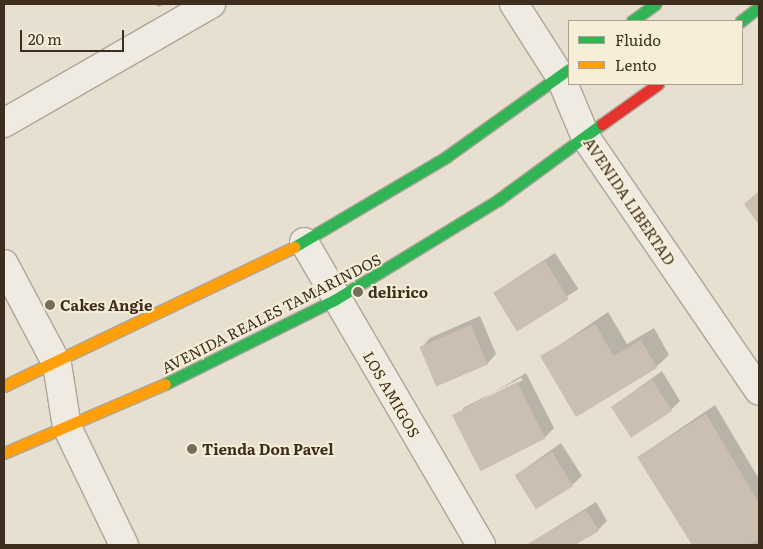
<!DOCTYPE html>
<html>
<head>
<meta charset="utf-8">
<style>
  body { margin:0 }
  #map { position:relative; width:763px; height:549px; overflow:hidden; background:#e7e0d1; font-family:Literata,serif }
  div>[style] { position:absolute }
  .shadow>* { inset:0; background:#0003; transform-origin:0 0 }
  .building>* { inset:0; background:#cbbfb2; transform-origin:0 0 }
  .roads { filter:drop-shadow(1px 0 #ada599) drop-shadow(-1px 0 #ada599) drop-shadow(0 1px #ada599) drop-shadow(0 -1px #ada599) }
  .street>* { height:28px; margin:-14px; padding:0 14px; transform-origin:14px; border-radius:14px; background:#efebe3 }
  .fast>* { height:11px; margin:-5.5px; padding:0 5.5px; transform-origin:5.5px; border-radius:5.5px; background:#30b455 }
  .slow>* { height:11px; margin:-5.5px; padding:0 5.5px; transform-origin:5.5px; border-radius:5.5px; background:#ff9f0a }
  .jam>* { height:11px; margin:-5.5px; padding:0 5.5px; transform-origin:5.5px; border-radius:5.5px; background:#e5322d }
  .dots>* { width:14px; height:14px; translate:-50% -50%; box-sizing:border-box; border:2px solid #f7eed8; border-radius:50% }
  span { translate:-50% -50%; white-space:nowrap; text-align:center; line-height:1.15; -webkit-text-stroke:4px #f7eed8; paint-order:stroke }
  .street-label { font-size:15px; color:#3d2e20 }
  .poi-label { font-size:15px; color:#3d2e20; font-weight:700 }
  .left { translate:0 -50%; text-align:left }
  .frame { position:absolute; inset:0; border:5px solid #3d2e20; pointer-events:none }
  .legend { position:absolute; left:568px; top:20px; width:175px; height:65px; box-sizing:border-box; background:#f7eed8; border:1px solid #ada18e; margin:0; padding:6px 9px; list-style:none; font-size:15px; color:#3d2e20 }
  .legend li { display:flex; align-items:center; gap:10px; height:25px }
  .legend b { width:25px; border:1px solid #ada18e }
  .scale { position:absolute; left:20px; top:30px; width:104px; height:22px; box-sizing:border-box; border:2px solid #3d2e20; border-top:0; padding-left:6px; font-size:15px; line-height:18px; white-space:nowrap; color:#3d2e20; -webkit-text-stroke:4px #f7eed8; paint-order:stroke }
</style>
</head>
<body>
<div id="map">
  <div class="shadow">
    <i style="clip-path:polygon(156px 4px,165px 4px,158px 7px)"></i>
    <i style="left:555px;top:253px;width:43px;height:73px;rotate:57deg"></i>
    <i style="clip-path:polygon(608px 312px,627px 344px,654px 328px,669px 355px,656px 367px,542px 357px)"></i>
    <i style="clip-path:polygon(480px 316px,496px 354px,487px 364px,421px 348px,430px 338px)"></i>
    <i style="clip-path:polygon(662px 371px,680px 401px,671px 410px,612px 407px)"></i>
    <i style="clip-path:polygon(evenodd,526px 373px,554px 428px,545px 437px,454px 416px,526px 373px,521px 378px,523px 380px,463px 411px,463px 408px,521px 378px)"></i>
    <i style="clip-path:polygon(715px 405px,759px 479px,759px 545px,695px 545px,638px 457px)"></i>
    <i style="clip-path:polygon(561px 443px,582px 476px,572px 485px,516px 475px)"></i>
    <i style="clip-path:polygon(596px 502px,607px 521px,598px 530px,573px 545px,527px 545px)"></i>
  </div>
  <div class="building">
    <i style="clip-path:polygon(759px 191px,759px 225px,744px 204px)"></i>
    <i style="left:545px;top:261px;width:45px;height:61px;rotate:58deg"></i>
    <i style="clip-path:polygon(595px 324px,614px 356px,641px 340px,657px 368px,576px 417px,540px 356px)"></i>
    <i style="left:471px;top:325px;width:43px;height:56px;rotate:67deg"></i>
    <i style="left:652px;top:380px;width:37px;height:49px;rotate:57deg"></i>
    <i style="left:517px;top:382px;width:63px;height:73px;rotate:63deg"></i>
    <i style="clip-path:polygon(706px 414px,759px 503px,759px 540px,747px 545px,692px 545px,637px 457px)"></i>
    <i style="left:552px;top:452px;width:40px;height:44px;rotate:58deg"></i>
    <i style="clip-path:polygon(586px 510px,599px 531px,575px 545px,526px 545px)"></i>
  </div>
  <div class="roads">
    <div class="street">
      <i style="left:514px;top:4px;width:85px;rotate:57.4deg"></i>
      <i style="left:560px;top:76px;width:67px;rotate:67.2deg"></i>
      <i style="left:586px;top:138px;width:306px;rotate:55.6deg"></i>
      <i style="left:4px;top:123px;width:239px;rotate:-29.9deg"></i>
      <i style="left:304px;top:242px;width:351px;rotate:59.7deg"></i>
      <i style="left:4px;top:264px;width:113px;rotate:62.1deg"></i>
      <i style="left:57px;top:364px;width:64px;rotate:81deg"></i>
      <i style="left:67px;top:427px;width:131px;rotate:64.2deg"></i>
    </div>
    <div class="fast">
      <i style="left:632px;top:21px;width:29px;rotate:-36deg"></i>
      <i style="left:741px;top:21px;width:23px;rotate:-38deg"></i>
      <i style="left:294px;top:247px;width:177px;rotate:-30.6deg"></i>
      <i style="left:446px;top:157px;width:151px;rotate:-35.6deg"></i>
      <i style="left:165px;top:384px;width:191px;rotate:-26.4deg"></i>
      <i style="left:336px;top:299px;width:190px;rotate:-31.4deg"></i>
      <i style="left:498px;top:200px;width:129px;rotate:-36.2deg"></i>
    </div>
    <div class="slow">
      <i style="left:4px;top:386px;width:322px;rotate:-25.6deg"></i>
      <i style="left:4px;top:453px;width:175px;rotate:-23.2deg"></i>
    </div>
    <div class="jam">
      <i style="left:602px;top:124px;width:69px;rotate:-35.5deg"></i>
    </div>
  </div>
  <div class="dots">
    <i style="left:358px;top:292px;background:#786c5e"></i>
    <i style="left:50px;top:305px;background:#786c5e"></i>
    <i style="left:192px;top:449px;background:#786c5e"></i>
  </div>
  <div class="street-label">
    <span style="left:630px;top:201px;rotate:56deg">AVENIDA LIBERTAD</span>
    <span style="left:271px;top:313px;rotate:-27deg">AVENIDA REALES TAMARINDOS</span>
    <span style="left:392px;top:394px;rotate:60deg">LOS AMIGOS</span>
  </div>
  <div class="poi-label">
    <span class="left" style="left:368px;top:292px">delirico</span>
    <span class="left" style="left:60px;top:305px">Cakes Angie</span>
    <span class="left" style="left:202px;top:449px">Tienda Don Pavel</span>
  </div>
  <div class="frame"></div>
  <ul class="legend">
  <li><b style="height:6px;background:#30b455"></b>Fluido</li>
  <li><b style="height:6px;background:#ff9f0a"></b>Lento</li>
  </ul>
  <div class="scale">20 m</div>
</div>
</body>
</html>
